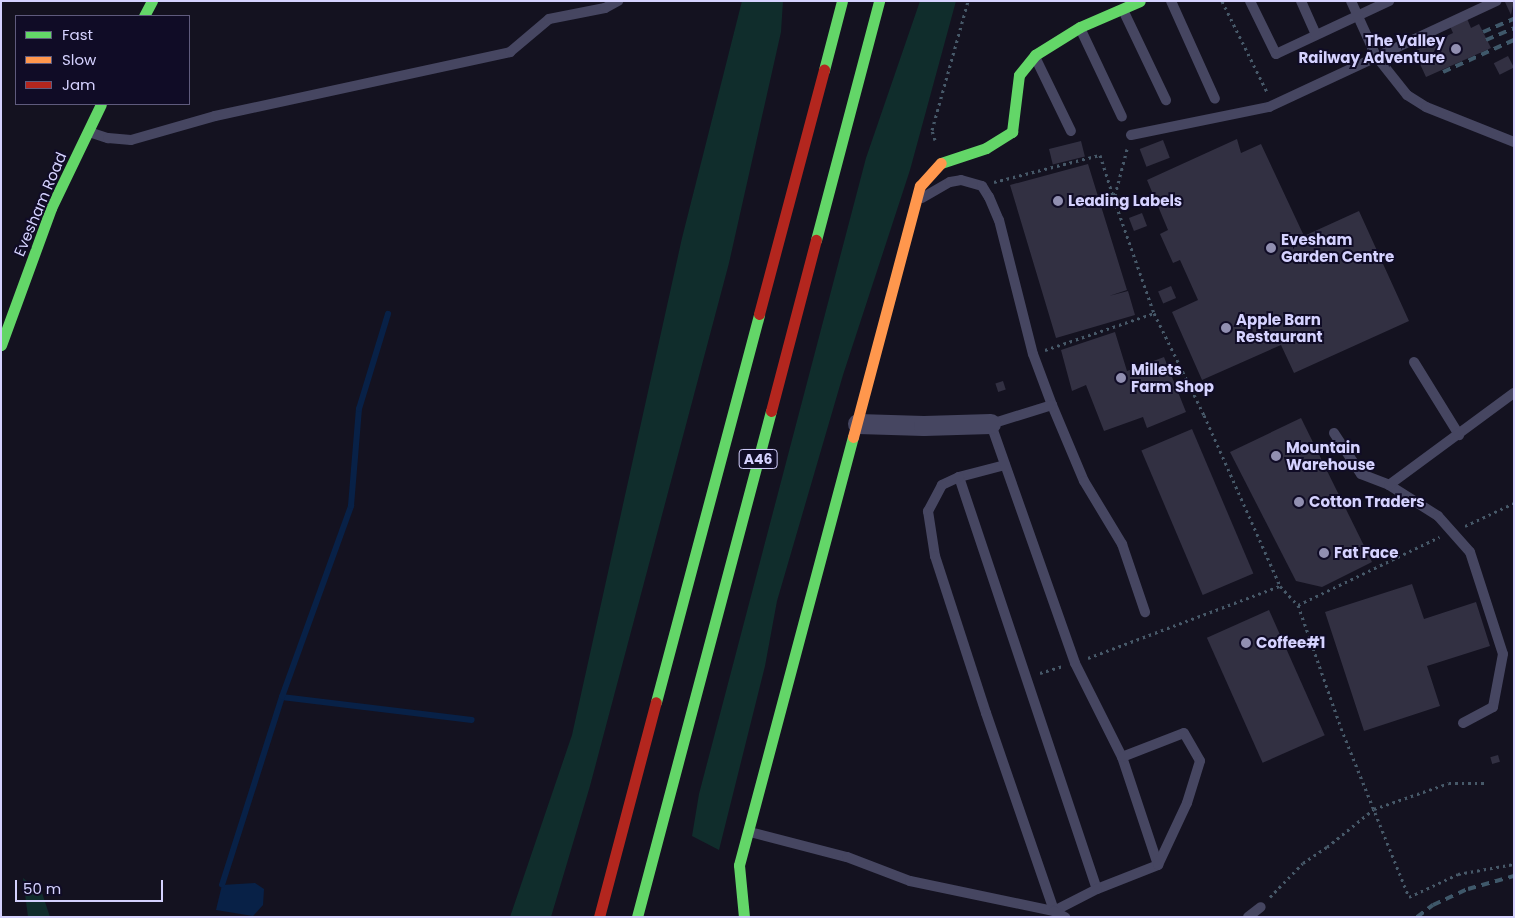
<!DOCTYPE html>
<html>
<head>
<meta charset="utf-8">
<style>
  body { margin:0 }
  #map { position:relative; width:1515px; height:918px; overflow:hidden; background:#141220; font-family:Poppins,sans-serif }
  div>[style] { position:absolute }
  .green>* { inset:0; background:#102d2c }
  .water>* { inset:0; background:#082147 }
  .stream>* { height:5.5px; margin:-2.75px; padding:0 2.75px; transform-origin:2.75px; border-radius:2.75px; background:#082147 }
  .building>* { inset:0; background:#323042; transform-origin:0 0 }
  .path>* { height:3px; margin-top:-1.5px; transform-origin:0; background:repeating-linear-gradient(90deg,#475969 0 2.5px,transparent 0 6.5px) }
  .lane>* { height:10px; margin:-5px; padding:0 5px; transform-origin:5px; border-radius:5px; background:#464661 }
  .street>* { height:20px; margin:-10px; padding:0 10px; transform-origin:10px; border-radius:10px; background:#464661 }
  .fast>* { height:11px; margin:-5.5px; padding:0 5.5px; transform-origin:5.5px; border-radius:5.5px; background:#63d668 }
  .slow>* { height:11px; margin:-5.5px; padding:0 5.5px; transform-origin:5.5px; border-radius:5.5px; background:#ff974d }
  .jam>* { height:11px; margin:-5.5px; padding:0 5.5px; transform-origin:5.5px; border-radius:5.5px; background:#b3261e }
  .rail>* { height:4px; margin-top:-2px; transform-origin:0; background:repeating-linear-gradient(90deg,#3f586a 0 8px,transparent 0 14px) }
  .dots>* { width:14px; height:14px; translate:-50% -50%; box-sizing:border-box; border:2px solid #100c26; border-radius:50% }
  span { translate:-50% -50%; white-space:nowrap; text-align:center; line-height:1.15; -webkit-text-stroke:4px #100c26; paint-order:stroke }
  .shield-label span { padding:1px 4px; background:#100c26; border:1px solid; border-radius:4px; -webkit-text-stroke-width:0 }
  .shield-label { font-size:14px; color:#d5d2ff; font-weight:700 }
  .poi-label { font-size:15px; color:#d5d2ff; font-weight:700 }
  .right { translate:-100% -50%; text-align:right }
  .left { translate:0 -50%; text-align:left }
  .street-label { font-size:15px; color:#d5d2ff }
  .frame { position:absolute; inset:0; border:2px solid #d5d2ff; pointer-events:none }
  .legend { position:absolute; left:15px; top:15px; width:175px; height:90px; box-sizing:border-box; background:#100c26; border:1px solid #5f5b7d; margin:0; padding:6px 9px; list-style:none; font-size:15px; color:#d5d2ff }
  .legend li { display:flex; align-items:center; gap:10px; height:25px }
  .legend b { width:25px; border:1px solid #5f5b7d }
  .scale { position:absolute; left:15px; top:880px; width:148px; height:22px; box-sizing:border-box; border:2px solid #d5d2ff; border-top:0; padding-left:6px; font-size:15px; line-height:18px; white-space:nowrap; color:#d5d2ff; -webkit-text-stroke:4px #100c26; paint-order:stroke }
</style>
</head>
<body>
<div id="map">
  <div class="green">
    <i style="clip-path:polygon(742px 1px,783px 1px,781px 32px,729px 263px,590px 786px,551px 917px,510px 917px,572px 735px,682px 238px)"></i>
    <i style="clip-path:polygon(920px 1px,956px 1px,910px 170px,843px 375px,777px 601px,765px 666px,719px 850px,692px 836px,699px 794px,866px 158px)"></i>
    <i style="clip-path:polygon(23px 878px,42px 893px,50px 917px,28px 917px)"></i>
  </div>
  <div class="water">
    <i style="clip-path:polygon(255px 883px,264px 889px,263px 905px,253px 916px,216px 910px,222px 885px)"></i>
  </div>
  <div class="stream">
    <i style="left:282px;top:697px;width:191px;rotate:6.9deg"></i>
    <i style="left:222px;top:885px;width:197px;rotate:-72.3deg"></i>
    <i style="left:282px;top:697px;width:203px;rotate:-70.1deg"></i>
    <i style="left:351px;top:506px;width:97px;rotate:-85.3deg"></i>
    <i style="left:359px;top:409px;width:99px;rotate:-73deg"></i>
  </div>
  <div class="building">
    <i style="clip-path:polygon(1506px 1px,1514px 1px,1511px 15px,1505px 2px)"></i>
    <i style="clip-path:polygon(1466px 16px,1471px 28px,1479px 24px,1491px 48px,1426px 77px,1414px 51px,1453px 33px,1449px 24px)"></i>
    <i style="left:1508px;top:56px;width:13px;height:16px;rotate:63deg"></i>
    <i style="clip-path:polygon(1237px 139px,1241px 153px,1261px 144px,1304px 236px,1359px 211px,1409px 321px,1294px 373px,1281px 345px,1202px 380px,1172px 312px,1198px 300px,1180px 260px,1173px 263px,1160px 234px,1168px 230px,1147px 180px)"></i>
    <i style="left:1163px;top:140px;width:19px;height:25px;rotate:69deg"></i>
    <i style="left:1081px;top:141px;width:16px;height:33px;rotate:76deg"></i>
    <i style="clip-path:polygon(1088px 164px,1127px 290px,1109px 296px,1128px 291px,1135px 315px,1056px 338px,1010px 185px)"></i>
    <i style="left:1142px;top:213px;width:14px;height:14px;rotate:69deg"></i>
    <i style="left:1171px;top:286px;width:13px;height:14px;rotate:67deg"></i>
    <i style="clip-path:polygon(1115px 332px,1127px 371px,1164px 357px,1186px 412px,1147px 428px,1143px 417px,1104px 431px,1086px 385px,1072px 391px,1061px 350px)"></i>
    <i style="left:1003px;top:381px;width:9px;height:8px;rotate:72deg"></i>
    <i style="clip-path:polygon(1301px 418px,1372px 562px,1322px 587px,1296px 581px,1230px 452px)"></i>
    <i style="left:1192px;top:429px;width:157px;height:55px;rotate:67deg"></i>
    <i style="clip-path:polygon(1412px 584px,1424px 619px,1476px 602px,1490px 646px,1427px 666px,1440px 706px,1364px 731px,1325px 612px)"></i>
    <i style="left:1269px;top:610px;width:137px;height:68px;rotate:66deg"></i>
    <i style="left:1498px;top:755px;width:7px;height:8px;rotate:74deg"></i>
  </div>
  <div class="path">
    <i style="left:1222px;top:1px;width:102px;rotate:63.7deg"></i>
    <i style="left:935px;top:140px;width:10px;rotate:-107deg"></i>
    <i style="left:932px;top:130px;width:134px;rotate:-74.4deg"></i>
    <i style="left:1127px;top:149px;width:52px;rotate:104.6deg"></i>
    <i style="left:1114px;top:199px;width:121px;rotate:70.7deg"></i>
    <i style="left:1154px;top:313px;width:114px;rotate:63.9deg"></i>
    <i style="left:1204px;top:415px;width:187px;rotate:66deg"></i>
    <i style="left:1280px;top:586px;width:26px;rotate:47deg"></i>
    <i style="left:1298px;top:605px;width:130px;rotate:70.7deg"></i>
    <i style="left:1341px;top:728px;width:182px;rotate:68.1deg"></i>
    <i style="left:1409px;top:897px;width:54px;rotate:-25.1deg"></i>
    <i style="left:1458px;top:874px;width:57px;rotate:-10.1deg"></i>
    <i style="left:994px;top:182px;width:109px;rotate:-14.3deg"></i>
    <i style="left:1100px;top:155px;width:46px;rotate:72.3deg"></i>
    <i style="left:1045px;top:350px;width:115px;rotate:-18.7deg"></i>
    <i style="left:1465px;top:526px;width:54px;rotate:-25.1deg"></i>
    <i style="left:1298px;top:605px;width:157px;rotate:-25.7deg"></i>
    <i style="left:1088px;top:658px;width:205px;rotate:-20.6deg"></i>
    <i style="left:1040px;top:673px;width:24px;rotate:-17deg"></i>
    <i style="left:1270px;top:897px;width:47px;rotate:-45.9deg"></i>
    <i style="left:1303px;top:863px;width:29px;rotate:-34deg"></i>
    <i style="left:1327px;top:847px;width:60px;rotate:-39deg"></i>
    <i style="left:1374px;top:809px;width:79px;rotate:-19.1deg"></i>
    <i style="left:1449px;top:783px;width:37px"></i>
  </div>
  <div class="lane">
    <i style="left:1171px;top:1px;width:107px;rotate:65.8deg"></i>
    <i style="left:1250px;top:1px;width:59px;rotate:63.9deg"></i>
    <i style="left:1276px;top:54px;width:125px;rotate:-25.1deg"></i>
    <i style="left:1301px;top:1px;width:37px;rotate:66deg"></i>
    <i style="left:1351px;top:1px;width:60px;rotate:65.6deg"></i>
    <i style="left:1376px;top:56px;width:50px;rotate:51.5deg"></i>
    <i style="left:1407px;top:95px;width:22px;rotate:32deg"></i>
    <i style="left:1426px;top:107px;width:95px;rotate:21.7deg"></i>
    <i style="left:1123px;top:10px;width:100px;rotate:64.5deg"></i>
    <i style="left:1080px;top:28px;width:98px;rotate:64.7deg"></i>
    <i style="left:1036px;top:59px;width:80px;rotate:64.1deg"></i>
    <i style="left:89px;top:132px;width:20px;rotate:18deg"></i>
    <i style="left:108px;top:138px;width:23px;rotate:5deg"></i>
    <i style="left:131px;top:140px;width:87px;rotate:-15.9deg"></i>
    <i style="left:215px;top:116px;width:302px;rotate:-12.2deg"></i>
    <i style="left:510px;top:52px;width:51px;rotate:-40.2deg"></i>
    <i style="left:549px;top:19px;width:57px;rotate:-11.1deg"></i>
    <i style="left:605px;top:8px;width:15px;rotate:-28deg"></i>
    <i style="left:1131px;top:135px;width:141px;rotate:-11.5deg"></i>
    <i style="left:1269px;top:107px;width:251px;rotate:-25deg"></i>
    <i style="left:922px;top:198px;width:32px;rotate:-30deg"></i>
    <i style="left:950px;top:182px;width:11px;rotate:-10deg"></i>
    <i style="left:961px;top:180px;width:22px;rotate:16deg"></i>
    <i style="left:982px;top:186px;width:13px;rotate:58deg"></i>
    <i style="left:989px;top:197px;width:25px;rotate:67deg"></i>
    <i style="left:999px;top:220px;width:138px;rotate:75.8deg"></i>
    <i style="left:1033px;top:354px;width:54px;rotate:69.6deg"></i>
    <i style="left:1052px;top:405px;width:82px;rotate:67.2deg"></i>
    <i style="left:1084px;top:481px;width:74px;rotate:58.9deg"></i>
    <i style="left:1122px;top:544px;width:72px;rotate:71.3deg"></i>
    <i style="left:1414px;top:362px;width:86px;rotate:58.3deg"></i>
    <i style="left:1334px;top:433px;width:49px;rotate:56.6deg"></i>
    <i style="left:1361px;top:474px;width:30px;rotate:21deg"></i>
    <i style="left:1389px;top:485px;width:58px;rotate:32.3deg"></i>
    <i style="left:1438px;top:516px;width:48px;rotate:48.4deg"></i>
    <i style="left:1470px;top:552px;width:107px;rotate:72.1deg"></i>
    <i style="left:1503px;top:654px;width:54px;rotate:100.7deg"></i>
    <i style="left:1493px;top:707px;width:34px;rotate:152deg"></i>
    <i style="left:1005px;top:465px;width:48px;rotate:165.4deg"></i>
    <i style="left:959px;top:477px;width:434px;rotate:71.5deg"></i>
    <i style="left:1097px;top:889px;width:66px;rotate:-21.5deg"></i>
    <i style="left:1158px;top:865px;width:114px;rotate:-108.4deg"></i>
    <i style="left:1122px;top:757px;width:105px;rotate:-116.6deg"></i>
    <i style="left:1075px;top:663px;width:253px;rotate:-109.4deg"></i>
    <i style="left:991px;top:424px;width:64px;rotate:-17.3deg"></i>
    <i style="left:959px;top:477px;width:19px;rotate:155deg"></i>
    <i style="left:942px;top:485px;width:30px;rotate:118deg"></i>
    <i style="left:928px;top:511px;width:46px;rotate:81.2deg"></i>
    <i style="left:935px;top:556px;width:165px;rotate:72deg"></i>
    <i style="left:986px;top:713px;width:209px;rotate:71deg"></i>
    <i style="left:1054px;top:911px;width:48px;rotate:-27.1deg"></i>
    <i style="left:1389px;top:485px;width:155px;rotate:-36.4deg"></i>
    <i style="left:1122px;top:757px;width:66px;rotate:-21.2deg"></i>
    <i style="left:1184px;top:733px;width:32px;rotate:60deg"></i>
    <i style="left:1200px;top:761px;width:44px;rotate:107.2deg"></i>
    <i style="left:1187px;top:803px;width:68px;rotate:115.1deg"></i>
    <i style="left:750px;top:832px;width:100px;rotate:14.5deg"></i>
    <i style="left:847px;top:857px;width:67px;rotate:20.9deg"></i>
    <i style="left:910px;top:881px;width:147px;rotate:11.8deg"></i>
    <i style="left:1054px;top:911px;width:13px;rotate:29deg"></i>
    <i style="left:1248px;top:917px;width:16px;rotate:-38deg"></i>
  </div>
  <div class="street">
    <i style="left:858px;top:424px;width:66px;rotate:1.7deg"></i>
    <i style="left:924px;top:426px;width:67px;rotate:-1.7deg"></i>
  </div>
  <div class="fast">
    <i style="left:144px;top:16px;width:17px;rotate:-62deg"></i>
    <i style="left:824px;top:70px;width:71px;rotate:-75.4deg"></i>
    <i style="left:941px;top:163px;width:47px;rotate:-18.4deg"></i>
    <i style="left:986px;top:148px;width:31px;rotate:-32deg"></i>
    <i style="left:1012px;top:132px;width:57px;rotate:-83deg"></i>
    <i style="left:1019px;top:75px;width:26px;rotate:-51deg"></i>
    <i style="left:1035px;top:55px;width:53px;rotate:-31.9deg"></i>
    <i style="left:1080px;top:27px;width:65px;rotate:-23.4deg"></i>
    <i style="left:816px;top:240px;width:247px;rotate:-75.2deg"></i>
    <i style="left:1px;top:345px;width:146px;rotate:-69.9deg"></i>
    <i style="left:51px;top:208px;width:115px;rotate:-64.3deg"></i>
    <i style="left:656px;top:702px;width:401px;rotate:-75.1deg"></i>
    <i style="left:637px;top:917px;width:523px;rotate:-75.17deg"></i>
    <i style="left:744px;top:917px;width:52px;rotate:-95.5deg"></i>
    <i style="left:739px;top:865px;width:443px;rotate:-75.1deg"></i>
  </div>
  <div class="slow">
    <i style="left:853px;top:437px;width:260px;rotate:-75.1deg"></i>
    <i style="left:920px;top:186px;width:31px;rotate:-48deg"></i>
  </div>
  <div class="jam">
    <i style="left:759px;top:314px;width:253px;rotate:-75.1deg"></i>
    <i style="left:771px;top:411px;width:177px;rotate:-75.3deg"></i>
    <i style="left:599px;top:917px;width:222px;rotate:-75.2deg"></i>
  </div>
  <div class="rail">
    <i style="left:1483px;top:32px;width:34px;rotate:-23deg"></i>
    <i style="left:1486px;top:40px;width:30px;rotate:-23deg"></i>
    <i style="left:1443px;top:72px;width:78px;rotate:-24.3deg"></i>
    <i style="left:1417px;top:917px;width:20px;rotate:-37deg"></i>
    <i style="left:1433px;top:905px;width:38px;rotate:-25deg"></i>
    <i style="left:1468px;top:889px;width:48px;rotate:-15.8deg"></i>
  </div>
  <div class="dots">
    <i style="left:1456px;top:49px;background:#918fb1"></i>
    <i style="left:1058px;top:201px;background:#918fb1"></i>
    <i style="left:1271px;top:248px;background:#918fb1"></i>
    <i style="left:1226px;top:328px;background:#918fb1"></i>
    <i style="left:1121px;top:378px;background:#918fb1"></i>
    <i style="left:1276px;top:456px;background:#918fb1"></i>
    <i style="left:1299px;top:502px;background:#918fb1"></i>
    <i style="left:1324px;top:553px;background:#918fb1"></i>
    <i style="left:1246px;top:643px;background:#918fb1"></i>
  </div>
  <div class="shield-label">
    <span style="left:758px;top:459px">A46</span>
  </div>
  <div class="poi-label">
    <span class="right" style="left:1445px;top:49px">The Valley<br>Railway Adventure</span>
    <span class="left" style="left:1068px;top:201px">Leading Labels</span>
    <span class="left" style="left:1281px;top:248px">Evesham<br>Garden Centre</span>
    <span class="left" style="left:1236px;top:328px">Apple Barn<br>Restaurant</span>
    <span class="left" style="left:1131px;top:378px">Millets<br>Farm Shop</span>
    <span class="left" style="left:1286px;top:456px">Mountain<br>Warehouse</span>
    <span class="left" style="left:1309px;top:502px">Cotton Traders</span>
    <span class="left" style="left:1334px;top:553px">Fat Face</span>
    <span class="left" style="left:1256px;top:643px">Coffee#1</span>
  </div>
  <div class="street-label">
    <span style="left:40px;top:204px;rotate:-67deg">Evesham Road</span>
  </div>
  <div class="frame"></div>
  <ul class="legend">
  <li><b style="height:6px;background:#63d668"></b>Fast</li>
  <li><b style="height:6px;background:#ff974d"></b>Slow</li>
  <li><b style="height:6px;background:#b3261e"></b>Jam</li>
  </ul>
  <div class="scale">50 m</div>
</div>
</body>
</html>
